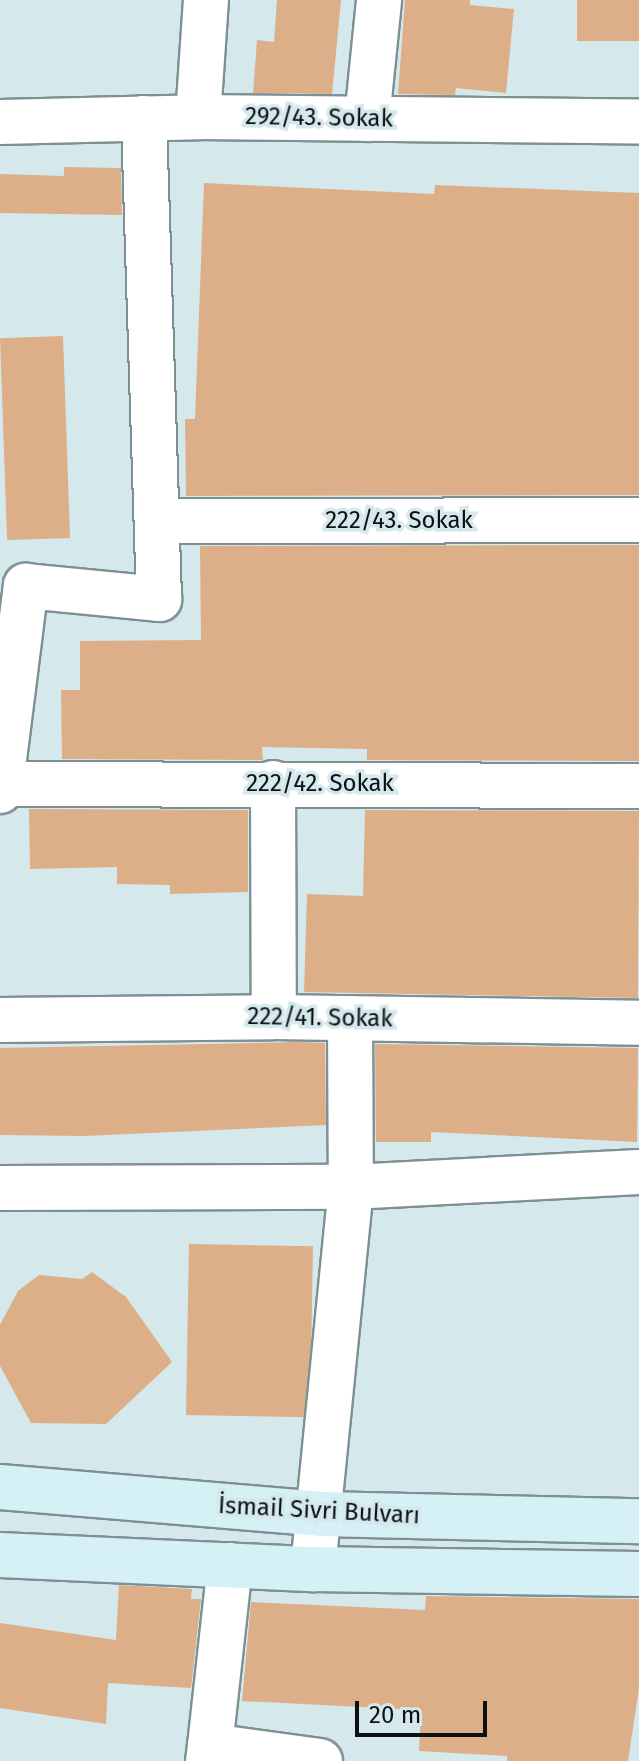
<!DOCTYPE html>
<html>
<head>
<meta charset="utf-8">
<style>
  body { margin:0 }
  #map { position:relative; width:639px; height:1761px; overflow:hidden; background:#d5e8ec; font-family:"Fira Sans",sans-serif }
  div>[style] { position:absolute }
  .building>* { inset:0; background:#dcaf88; transform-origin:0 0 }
  .roads { filter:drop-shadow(2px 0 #7e9093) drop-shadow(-2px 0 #7e9093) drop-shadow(0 2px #7e9093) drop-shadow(0 -2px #7e9093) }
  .street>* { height:44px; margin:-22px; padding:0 22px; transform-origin:22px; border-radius:22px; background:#fff }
  .secondary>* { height:44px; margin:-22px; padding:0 22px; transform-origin:22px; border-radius:22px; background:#d5f1f6 }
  span { translate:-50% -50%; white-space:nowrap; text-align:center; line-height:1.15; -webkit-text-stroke:7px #d5e8ec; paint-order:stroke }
  .street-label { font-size:24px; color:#0c1213 }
  .scale { position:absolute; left:355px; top:1701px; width:132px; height:36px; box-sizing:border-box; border:4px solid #0c1213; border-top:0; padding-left:10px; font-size:24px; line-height:28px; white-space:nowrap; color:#0c1213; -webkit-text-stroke:6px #d5e8ec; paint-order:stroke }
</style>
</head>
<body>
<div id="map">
  <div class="building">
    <i style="clip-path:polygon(277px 0,341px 0,332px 94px,253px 93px,257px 40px,274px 42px)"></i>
    <i style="clip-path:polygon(405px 0,470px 0,470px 5px,514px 9px,506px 93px,456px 88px,455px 95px,398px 94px)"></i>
    <i style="left:577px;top:0;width:62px;height:41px"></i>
    <i style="clip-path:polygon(64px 167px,121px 168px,122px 215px,0 213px,0 174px,64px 176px)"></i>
    <i style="clip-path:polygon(204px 183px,434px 194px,435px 185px,639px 193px,639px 495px,186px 496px,185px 419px,195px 419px)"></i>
    <i style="left:63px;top:336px;width:202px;height:63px;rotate:88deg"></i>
    <i style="clip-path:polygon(639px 545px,639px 761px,367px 760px,367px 749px,262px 747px,263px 760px,62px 759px,61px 690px,80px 690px,80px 641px,201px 640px,200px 546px)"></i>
    <i style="clip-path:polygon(29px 809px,248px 810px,248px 892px,170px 894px,170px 885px,117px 884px,117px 867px,30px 869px)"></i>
    <i style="clip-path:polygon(365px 810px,639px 811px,638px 998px,304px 992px,307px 894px,363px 896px)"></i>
    <i style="clip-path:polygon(302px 1042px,325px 1043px,326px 1125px,84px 1136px,0 1135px,0 1048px)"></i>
    <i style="clip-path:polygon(375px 1044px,638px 1048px,637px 1142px,431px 1132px,431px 1142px,376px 1142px)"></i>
    <i style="left:189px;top:1244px;width:124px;height:171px;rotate:1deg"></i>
    <i style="clip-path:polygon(92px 1272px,126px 1297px,172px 1362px,106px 1424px,31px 1423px,0 1366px,0 1325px,18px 1291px,39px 1275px,82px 1279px)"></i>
    <i style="clip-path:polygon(119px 1585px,192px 1589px,191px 1599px,201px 1599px,191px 1688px,108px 1683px,106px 1724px,0 1708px,0 1623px,116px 1640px)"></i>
    <i style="clip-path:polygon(426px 1596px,639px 1599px,639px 1688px,628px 1761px,507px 1761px,507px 1756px,419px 1751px,421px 1710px,242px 1701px,251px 1602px,425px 1610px)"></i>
  </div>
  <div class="roads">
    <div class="street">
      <i style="left:198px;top:117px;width:117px;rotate:-86.1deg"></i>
      <i style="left:367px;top:119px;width:120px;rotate:-84.2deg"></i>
      <i style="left:0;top:122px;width:198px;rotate:-1.4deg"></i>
      <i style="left:198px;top:117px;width:441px;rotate:0.6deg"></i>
      <i style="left:160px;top:521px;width:479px;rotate:-0.1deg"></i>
      <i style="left:273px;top:783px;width:234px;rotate:89.8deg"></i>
      <i style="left:1px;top:784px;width:638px;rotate:0.18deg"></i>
      <i style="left:0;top:791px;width:207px;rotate:-82.8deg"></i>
      <i style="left:26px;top:586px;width:134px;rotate:5.6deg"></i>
      <i style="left:159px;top:599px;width:481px;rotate:-91.8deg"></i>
      <i style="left:350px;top:1018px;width:169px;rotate:89.7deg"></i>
      <i style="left:351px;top:1187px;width:288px;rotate:-3deg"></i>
      <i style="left:0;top:1020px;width:274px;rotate:-0.6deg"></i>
      <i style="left:274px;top:1017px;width:365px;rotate:0.9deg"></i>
      <i style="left:0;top:1188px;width:351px;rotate:-0.2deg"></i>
      <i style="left:351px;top:1187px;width:384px;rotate:95.7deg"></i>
      <i style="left:210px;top:1746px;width:182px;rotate:-83.7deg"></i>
      <i style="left:208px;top:1761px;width:15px;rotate:-82deg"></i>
      <i style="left:210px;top:1746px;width:111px;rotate:7.8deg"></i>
    </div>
    <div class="secondary">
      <i style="left:0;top:1487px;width:322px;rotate:4.8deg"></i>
      <i style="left:321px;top:1514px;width:318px;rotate:1.3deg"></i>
      <i style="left:0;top:1555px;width:313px;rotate:2.6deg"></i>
      <i style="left:313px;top:1569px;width:326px;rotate:0.9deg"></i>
    </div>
  </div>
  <div class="street-label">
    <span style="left:319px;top:118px;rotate:1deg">292/43. Sokak</span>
    <span style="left:399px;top:521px">222/43. Sokak</span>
    <span style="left:320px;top:784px">222/42. Sokak</span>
    <span style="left:320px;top:1018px;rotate:1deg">222/41. Sokak</span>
    <span style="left:319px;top:1511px;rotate:3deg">İsmail Sivri Bulvarı</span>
  </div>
  <div class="scale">20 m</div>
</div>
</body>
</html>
